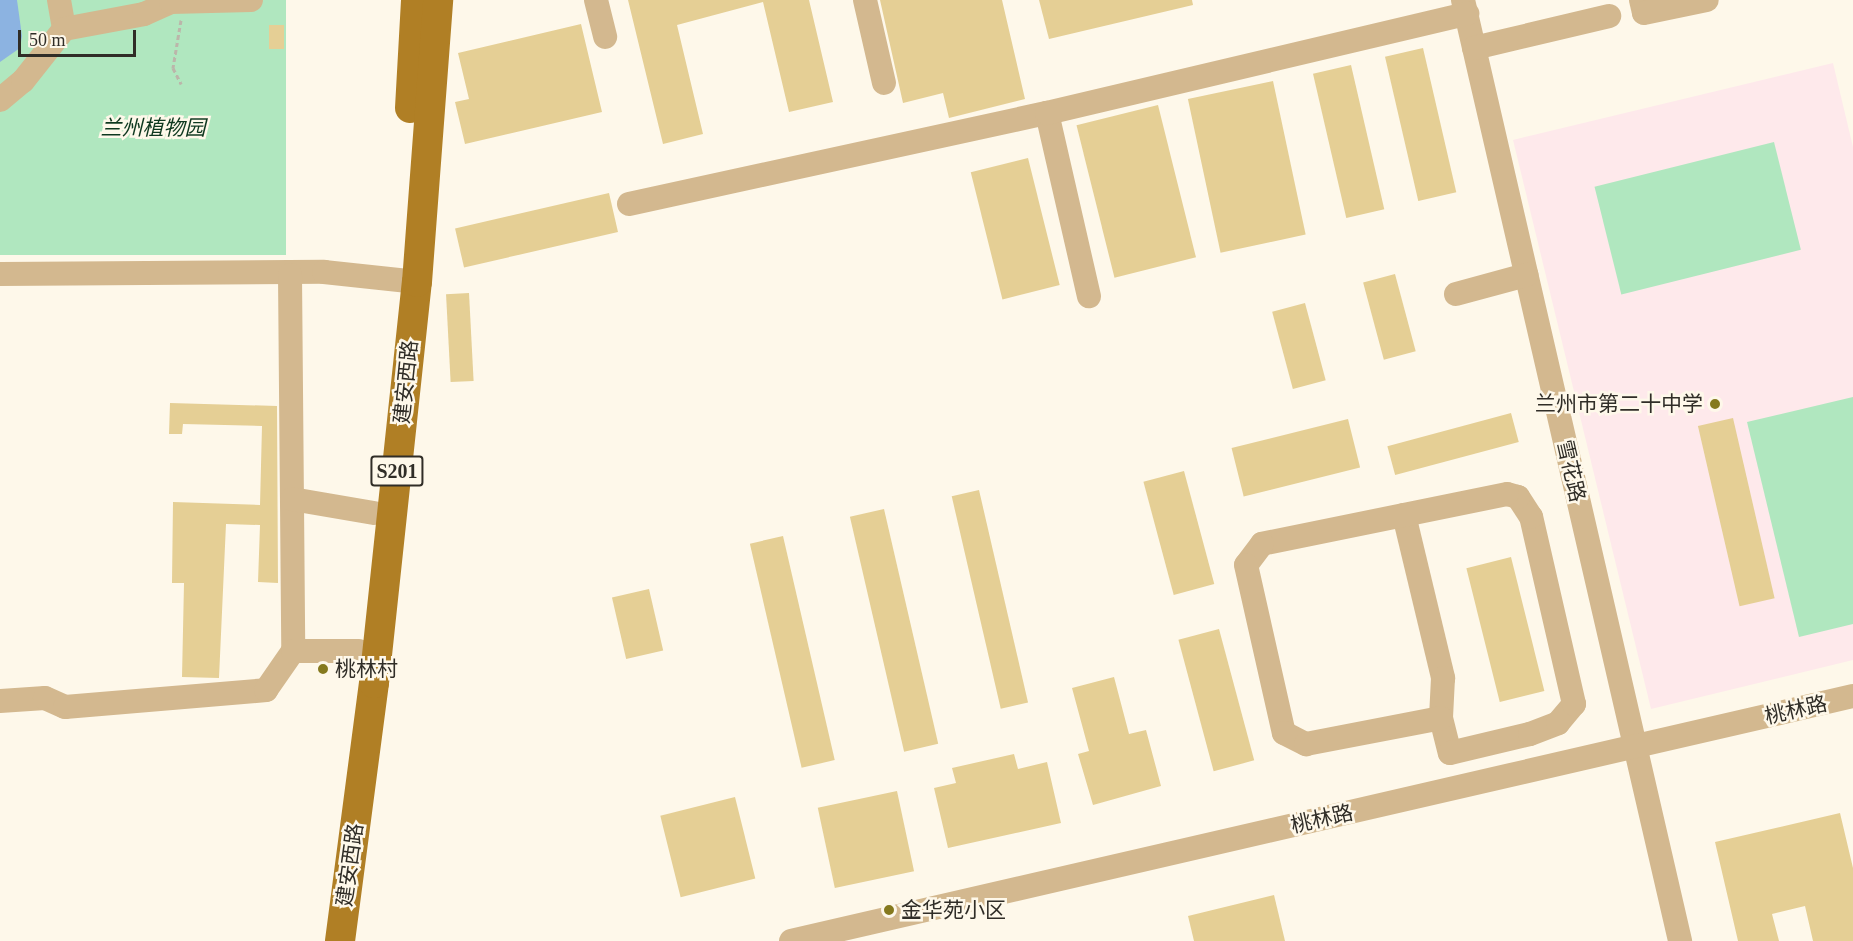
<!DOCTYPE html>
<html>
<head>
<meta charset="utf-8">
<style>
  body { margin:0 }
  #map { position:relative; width:1853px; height:941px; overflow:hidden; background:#fef8ea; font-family:"Times New Roman","Noto Sans SC",serif }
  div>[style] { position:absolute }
  .education>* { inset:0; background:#fee9eb }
  .green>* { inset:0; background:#b0e7bf; transform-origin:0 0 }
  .water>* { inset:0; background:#8cb3e1 }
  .building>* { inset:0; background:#e5cf95; transform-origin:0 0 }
  .path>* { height:3px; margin-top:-1.5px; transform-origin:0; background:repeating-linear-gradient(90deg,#bbb6aa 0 4.5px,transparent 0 7.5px) }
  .minor>* { height:24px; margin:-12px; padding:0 12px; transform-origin:12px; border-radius:12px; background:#d3b88f }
  .major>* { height:30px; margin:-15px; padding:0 15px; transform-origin:15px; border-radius:15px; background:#b07f25 }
  .dots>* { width:16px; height:16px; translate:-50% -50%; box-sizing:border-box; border:3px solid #fef8ea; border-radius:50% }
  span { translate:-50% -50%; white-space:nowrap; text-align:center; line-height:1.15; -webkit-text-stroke:5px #fef8ea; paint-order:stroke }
  .shield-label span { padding:2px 4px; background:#fef8ea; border:2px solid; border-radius:4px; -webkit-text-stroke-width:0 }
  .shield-label { font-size:20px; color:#302d27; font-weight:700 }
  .park-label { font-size:21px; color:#0e381f; font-style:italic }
  .street-label { font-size:21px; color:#302d27 }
  .poi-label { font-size:21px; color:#302d27 }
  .right { translate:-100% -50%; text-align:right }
  .left { translate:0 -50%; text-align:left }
  .scale { position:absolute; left:18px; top:30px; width:118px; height:27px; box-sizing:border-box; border:3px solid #302d27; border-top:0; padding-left:8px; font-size:18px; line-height:21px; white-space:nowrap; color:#302d27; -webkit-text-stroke:4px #fef8ea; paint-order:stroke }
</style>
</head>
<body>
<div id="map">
  <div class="education">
    <i style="clip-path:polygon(1833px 63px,1853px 147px,1853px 660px,1651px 709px,1513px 140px)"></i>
  </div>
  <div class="green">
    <i style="left:0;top:0;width:286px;height:255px"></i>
    <i style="left:1774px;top:142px;width:111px;height:185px;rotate:76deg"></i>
    <i style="clip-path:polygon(1853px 397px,1853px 624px,1799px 637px,1747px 422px)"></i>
  </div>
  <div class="water">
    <i style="clip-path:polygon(0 0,17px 0,22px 36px,20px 48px,0 62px)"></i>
  </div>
  <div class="building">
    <i style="clip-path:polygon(628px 0,809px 0,833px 102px,789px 112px,763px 2px,677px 25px,703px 134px,663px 144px)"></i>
    <i style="clip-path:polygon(880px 0,1002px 0,1025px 99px,949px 118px,943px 93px,903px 103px)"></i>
    <i style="clip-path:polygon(1039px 0,1192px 0,1193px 5px,1049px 39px)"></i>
    <i style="clip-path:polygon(581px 24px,602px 112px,465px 144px,455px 102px,469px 99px,458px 53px)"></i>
    <i style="left:269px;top:25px;width:15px;height:24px"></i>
    <i style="left:1423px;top:48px;width:148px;height:39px;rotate:77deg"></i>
    <i style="left:1351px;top:65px;width:148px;height:39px;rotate:77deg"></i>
    <i style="left:1273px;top:81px;width:157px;height:87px;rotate:78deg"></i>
    <i style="left:1158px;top:105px;width:157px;height:84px;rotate:76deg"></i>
    <i style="left:1028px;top:158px;width:131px;height:59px;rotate:76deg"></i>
    <i style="left:609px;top:193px;width:40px;height:158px;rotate:77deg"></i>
    <i style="left:1395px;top:274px;width:80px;height:33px;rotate:75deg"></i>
    <i style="left:469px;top:293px;width:88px;height:23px;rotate:87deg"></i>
    <i style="left:1305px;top:303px;width:80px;height:34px;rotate:75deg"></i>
    <i style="clip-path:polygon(170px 403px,277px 406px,278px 583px,258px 582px,260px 525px,226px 524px,219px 678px,182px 677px,184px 583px,172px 583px,173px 502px,260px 505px,262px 426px,183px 424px,182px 434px,169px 434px)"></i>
    <i style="left:1511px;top:413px;width:30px;height:128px;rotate:75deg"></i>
    <i style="left:1733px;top:418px;width:185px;height:36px;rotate:77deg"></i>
    <i style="left:1348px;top:419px;width:50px;height:120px;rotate:76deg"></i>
    <i style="left:1184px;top:471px;width:117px;height:42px;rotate:75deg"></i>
    <i style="left:979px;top:490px;width:218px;height:28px;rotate:77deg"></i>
    <i style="left:884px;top:509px;width:241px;height:35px;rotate:77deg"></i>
    <i style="left:783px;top:536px;width:230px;height:34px;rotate:77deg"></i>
    <i style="left:1511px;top:557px;width:138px;height:46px;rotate:76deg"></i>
    <i style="left:649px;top:589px;width:63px;height:38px;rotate:77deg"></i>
    <i style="left:1219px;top:629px;width:136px;height:42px;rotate:75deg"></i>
    <i style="clip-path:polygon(1114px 677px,1129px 734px,1146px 730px,1161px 786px,1093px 805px,1078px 754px,1089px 751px,1072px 688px)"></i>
    <i style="clip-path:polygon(1014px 754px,1018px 769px,1047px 762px,1061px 823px,948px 848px,934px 788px,956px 783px,952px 768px)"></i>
    <i style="left:897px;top:791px;width:82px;height:81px;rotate:78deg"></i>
    <i style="left:735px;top:797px;width:84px;height:77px;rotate:76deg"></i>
    <i style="clip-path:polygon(1840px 813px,1853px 868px,1853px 941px,1813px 941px,1805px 906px,1772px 914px,1779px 941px,1738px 941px,1715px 842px)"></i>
    <i style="clip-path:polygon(1274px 895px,1285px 941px,1194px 941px,1188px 916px)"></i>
  </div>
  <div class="path">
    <i style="left:181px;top:20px;width:49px;rotate:99.5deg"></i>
    <i style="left:173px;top:68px;width:18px;rotate:63deg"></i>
  </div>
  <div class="minor">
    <i style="left:59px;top:0;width:29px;rotate:80deg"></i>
    <i style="left:596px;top:0;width:38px;rotate:76deg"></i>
    <i style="left:865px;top:0;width:85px;rotate:77.1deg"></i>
    <i style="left:1463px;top:0;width:966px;rotate:77.01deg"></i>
    <i style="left:1641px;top:0;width:13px;rotate:77deg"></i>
    <i style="left:1644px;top:13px;width:64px;rotate:-11.7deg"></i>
    <i style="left:1474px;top:48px;width:139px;rotate:-13.3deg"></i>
    <i style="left:0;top:100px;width:30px;rotate:-40deg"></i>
    <i style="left:23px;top:81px;width:66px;rotate:-51.7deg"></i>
    <i style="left:64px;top:29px;width:81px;rotate:-10.6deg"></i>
    <i style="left:144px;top:14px;width:30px;rotate:-24deg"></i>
    <i style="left:171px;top:2px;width:80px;rotate:-1.4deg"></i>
    <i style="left:1047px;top:113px;width:188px;rotate:77.1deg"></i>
    <i style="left:629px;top:204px;width:428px;rotate:-12.3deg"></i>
    <i style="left:1047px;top:113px;width:432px;rotate:-13.3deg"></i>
    <i style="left:0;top:274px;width:324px;rotate:-0.4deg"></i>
    <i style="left:324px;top:272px;width:94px;rotate:6.1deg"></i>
    <i style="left:290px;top:275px;width:376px;rotate:89.5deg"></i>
    <i style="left:1456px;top:294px;width:73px;rotate:-15.2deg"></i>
    <i style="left:292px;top:499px;width:83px;rotate:9.7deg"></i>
    <i style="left:1404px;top:515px;width:168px;rotate:76.5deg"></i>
    <i style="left:1443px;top:678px;width:40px;rotate:92.9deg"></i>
    <i style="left:1441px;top:718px;width:36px;rotate:76deg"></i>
    <i style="left:1450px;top:753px;width:82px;rotate:-13.4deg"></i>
    <i style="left:1530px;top:734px;width:30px;rotate:-21deg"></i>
    <i style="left:1558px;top:723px;width:25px;rotate:-50deg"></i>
    <i style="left:1574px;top:704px;width:192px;rotate:-102.9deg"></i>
    <i style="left:1531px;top:517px;width:24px;rotate:-123deg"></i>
    <i style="left:1518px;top:497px;width:11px;rotate:-165deg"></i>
    <i style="left:1507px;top:494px;width:250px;rotate:168.5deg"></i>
    <i style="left:1262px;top:544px;width:26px;rotate:127deg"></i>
    <i style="left:1246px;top:565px;width:172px;rotate:77.3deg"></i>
    <i style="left:1284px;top:733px;width:25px;rotate:27deg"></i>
    <i style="left:1306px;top:744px;width:137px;rotate:-10.9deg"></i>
    <i style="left:0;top:701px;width:45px;rotate:-3.8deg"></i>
    <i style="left:45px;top:698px;width:22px;rotate:24deg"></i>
    <i style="left:65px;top:707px;width:202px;rotate:-4.8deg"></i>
    <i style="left:266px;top:690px;width:47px;rotate:-55.3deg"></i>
    <i style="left:293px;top:651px;width:66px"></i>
    <i style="left:791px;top:941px;width:1090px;rotate:-12.99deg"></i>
  </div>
  <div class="major">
    <i style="left:410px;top:108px;width:108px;rotate:-86.8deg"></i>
    <i style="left:340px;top:941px;width:260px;rotate:-82.5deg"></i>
    <i style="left:374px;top:683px;width:403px;rotate:-83.9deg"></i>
    <i style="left:417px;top:282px;width:283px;rotate:-85.7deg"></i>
  </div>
  <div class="dots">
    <i style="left:1715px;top:404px;background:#85791e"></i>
    <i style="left:323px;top:669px;background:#85791e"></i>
    <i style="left:889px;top:910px;background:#85791e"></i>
  </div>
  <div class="shield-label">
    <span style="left:397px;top:471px">S201</span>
  </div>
  <div class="park-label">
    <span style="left:153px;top:128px">兰州植物园</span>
  </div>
  <div class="street-label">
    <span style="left:406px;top:382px;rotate:-84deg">建安西路</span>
    <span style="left:1571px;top:471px;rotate:77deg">雪花路</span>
    <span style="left:1796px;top:710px;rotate:-13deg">桃林路</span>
    <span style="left:1322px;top:819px;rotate:-13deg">桃林路</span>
    <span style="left:350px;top:865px;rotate:-82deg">建安西路</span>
  </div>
  <div class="poi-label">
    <span class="right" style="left:1703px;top:404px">兰州市第二十中学</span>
    <span class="left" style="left:335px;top:669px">桃林村</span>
    <span class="left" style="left:901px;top:910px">金华苑小区</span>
  </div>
  <div class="scale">50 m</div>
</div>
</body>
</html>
